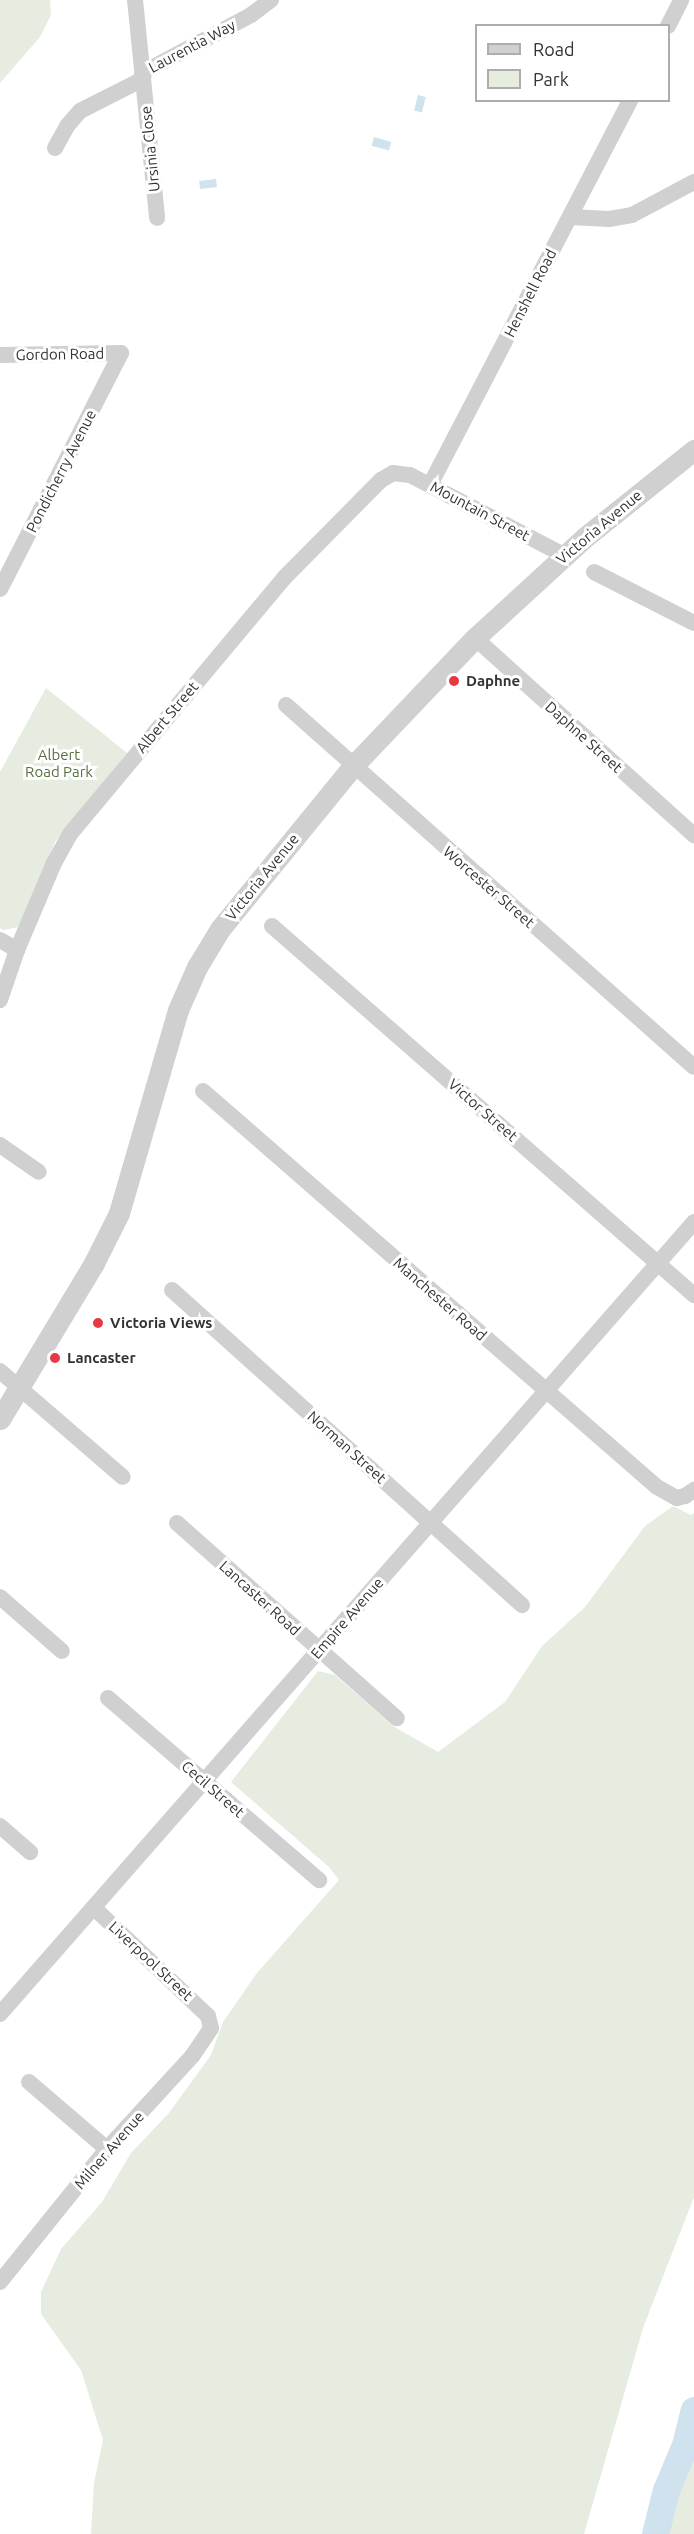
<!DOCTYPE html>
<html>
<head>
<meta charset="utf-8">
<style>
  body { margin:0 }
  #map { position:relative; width:694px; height:2534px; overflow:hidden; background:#fff; font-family:Ubuntu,sans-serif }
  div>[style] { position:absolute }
  .green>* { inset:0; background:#e6ecdf }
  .water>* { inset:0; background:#cfe2ee; transform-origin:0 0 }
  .river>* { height:27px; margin:-13.5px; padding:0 13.5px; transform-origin:13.5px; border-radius:13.5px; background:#cfe2ee }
  .minor>* { height:16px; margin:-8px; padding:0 8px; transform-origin:8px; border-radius:8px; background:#d0d0d0 }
  .tertiary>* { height:21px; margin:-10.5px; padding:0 10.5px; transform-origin:10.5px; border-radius:10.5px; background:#d0d0d0 }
  .dots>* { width:16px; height:16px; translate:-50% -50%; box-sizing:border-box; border:3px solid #fff; border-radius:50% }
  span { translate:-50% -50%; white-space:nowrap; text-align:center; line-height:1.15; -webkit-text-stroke:6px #fff; paint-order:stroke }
  .street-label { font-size:15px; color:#333 }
  .poi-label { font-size:15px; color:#333; font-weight:700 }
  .left { translate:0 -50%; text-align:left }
  .park-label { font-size:15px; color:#56703f }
  .legend { position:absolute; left:475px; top:24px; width:195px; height:78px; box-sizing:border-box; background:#fff; border:2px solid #adadad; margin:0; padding:8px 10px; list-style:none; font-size:18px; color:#333 }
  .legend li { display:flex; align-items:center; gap:12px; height:30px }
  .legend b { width:30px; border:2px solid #adadad }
</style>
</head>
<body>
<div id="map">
  <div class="green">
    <i style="clip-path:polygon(0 0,50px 0,51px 15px,40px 37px,0 83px)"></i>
    <i style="clip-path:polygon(46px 688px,127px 753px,55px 842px,28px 911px,18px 927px,4px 930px,0 928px,0 772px)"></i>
    <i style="clip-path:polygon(673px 1506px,691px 1515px,694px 1513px,694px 2197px,643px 2328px,584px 2534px,91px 2534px,94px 2483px,103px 2440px,81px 2370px,41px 2314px,41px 2292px,61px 2249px,102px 2202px,131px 2153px,169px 2113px,211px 2055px,223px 2022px,257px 1973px,339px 1880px,329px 1867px,231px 1782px,318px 1671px,335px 1675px,393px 1726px,438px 1752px,505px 1702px,542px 1646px,585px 1607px,645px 1526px)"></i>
    <i style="clip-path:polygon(694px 2410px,694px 2534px,655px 2534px,666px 2490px,685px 2445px)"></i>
  </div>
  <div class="water">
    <i style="left:418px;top:95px;width:8px;height:16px;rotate:14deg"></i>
    <i style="left:374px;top:137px;width:18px;height:9px;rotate:16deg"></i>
    <i style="left:216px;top:179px;width:8px;height:17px;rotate:83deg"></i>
  </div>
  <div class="river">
    <i style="left:655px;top:2534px;width:45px;rotate:-76deg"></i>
    <i style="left:666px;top:2490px;width:49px;rotate:-67.1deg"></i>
    <i style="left:685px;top:2445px;width:36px;rotate:-76deg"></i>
  </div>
  <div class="minor">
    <i style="left:135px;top:0;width:219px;rotate:84.2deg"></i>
    <i style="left:668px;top:26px;width:29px;rotate:-63deg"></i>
    <i style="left:142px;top:73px;width:123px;rotate:-28deg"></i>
    <i style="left:251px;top:15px;width:25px;rotate:-37deg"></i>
    <i style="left:55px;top:148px;width:25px;rotate:-61deg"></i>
    <i style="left:67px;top:126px;width:20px;rotate:-49deg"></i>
    <i style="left:80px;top:111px;width:71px;rotate:-26.9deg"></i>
    <i style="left:570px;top:217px;width:39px;rotate:3deg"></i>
    <i style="left:609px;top:219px;width:23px;rotate:-10deg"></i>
    <i style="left:632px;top:215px;width:70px;rotate:-28deg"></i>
    <i style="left:0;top:355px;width:121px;rotate:-0.9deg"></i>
    <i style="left:121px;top:353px;width:265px;rotate:117.1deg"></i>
    <i style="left:430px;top:485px;width:434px;rotate:-62.5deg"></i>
    <i style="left:594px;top:572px;width:112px;rotate:27deg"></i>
    <i style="left:475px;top:638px;width:295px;rotate:42deg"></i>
    <i style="left:286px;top:705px;width:545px;rotate:41.58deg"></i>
    <i style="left:272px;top:926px;width:561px;rotate:41.17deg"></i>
    <i style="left:0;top:940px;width:20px;rotate:30deg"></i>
    <i style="left:0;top:1000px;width:53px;rotate:-71.2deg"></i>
    <i style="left:17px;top:950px;width:95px;rotate:-67deg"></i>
    <i style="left:54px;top:863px;width:33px;rotate:-61deg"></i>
    <i style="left:70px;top:834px;width:334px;rotate:-50.1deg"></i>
    <i style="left:284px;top:578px;width:138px;rotate:-45.3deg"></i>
    <i style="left:381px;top:480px;width:14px;rotate:-30deg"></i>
    <i style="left:393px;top:473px;width:17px;rotate:7deg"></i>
    <i style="left:410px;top:475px;width:174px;rotate:27.5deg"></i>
    <i style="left:203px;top:1091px;width:602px;rotate:41.1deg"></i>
    <i style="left:657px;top:1487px;width:23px;rotate:29deg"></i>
    <i style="left:677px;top:1498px;width:8px;rotate:-14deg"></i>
    <i style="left:685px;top:1496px;width:11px;rotate:-34deg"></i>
    <i style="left:0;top:1145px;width:47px;rotate:34.7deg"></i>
    <i style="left:172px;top:1290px;width:471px;rotate:42deg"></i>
    <i style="left:0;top:1371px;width:162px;rotate:40.8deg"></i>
    <i style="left:177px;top:1523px;width:294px;rotate:41.6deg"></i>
    <i style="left:0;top:1597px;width:82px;rotate:41.1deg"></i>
    <i style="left:108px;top:1698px;width:279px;rotate:40.8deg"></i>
    <i style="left:0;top:1826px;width:40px;rotate:41deg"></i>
    <i style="left:0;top:2014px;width:1053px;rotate:-48.77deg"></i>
    <i style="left:29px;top:2082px;width:103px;rotate:40.7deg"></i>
    <i style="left:0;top:2282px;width:171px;rotate:-51.2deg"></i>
    <i style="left:107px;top:2149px;width:127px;rotate:-47.5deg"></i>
    <i style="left:193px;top:2055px;width:32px;rotate:-56deg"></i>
    <i style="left:211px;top:2028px;width:12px;rotate:-104deg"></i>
    <i style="left:208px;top:2016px;width:158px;rotate:-136.5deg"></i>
  </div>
  <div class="tertiary">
    <i style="left:0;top:1419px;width:182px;rotate:-58.9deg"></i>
    <i style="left:94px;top:1263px;width:56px;rotate:-63.4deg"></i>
    <i style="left:119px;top:1213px;width:211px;rotate:-73.8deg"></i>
    <i style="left:178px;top:1010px;width:47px;rotate:-66.2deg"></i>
    <i style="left:197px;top:967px;width:44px;rotate:-58.8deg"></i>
    <i style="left:220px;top:929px;width:210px;rotate:-50.8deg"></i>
    <i style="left:353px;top:766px;width:177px;rotate:-46.4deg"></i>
    <i style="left:475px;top:638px;width:148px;rotate:-42.5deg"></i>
    <i style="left:584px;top:538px;width:141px;rotate:-38.7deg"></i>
  </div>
  <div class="dots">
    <i style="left:454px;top:681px;background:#e63946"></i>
    <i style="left:98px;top:1323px;background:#e63946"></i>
    <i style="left:55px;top:1358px;background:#e63946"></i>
  </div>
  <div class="street-label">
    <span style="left:192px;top:46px;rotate:-28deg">Laurentia Way</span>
    <span style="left:150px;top:149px;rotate:-96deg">Ursinia Close</span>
    <span style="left:530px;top:293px;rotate:-63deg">Henshell Road</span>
    <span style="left:60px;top:354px;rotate:-1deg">Gordon Road</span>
    <span style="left:61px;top:471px;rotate:-63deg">Pondicherry Avenue</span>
    <span style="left:480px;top:511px;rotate:28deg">Mountain Street</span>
    <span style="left:599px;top:527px;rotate:-40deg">Victoria Avenue</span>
    <span style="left:167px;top:717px;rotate:-50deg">Albert Street</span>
    <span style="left:584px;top:737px;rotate:42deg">Daphne Street</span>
    <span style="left:262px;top:877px;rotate:-51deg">Victoria Avenue</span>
    <span style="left:489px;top:887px;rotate:41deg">Worcester Street</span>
    <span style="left:483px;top:1110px;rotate:41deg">Victor Street</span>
    <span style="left:440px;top:1299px;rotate:41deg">Manchester Road</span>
    <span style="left:347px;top:1447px;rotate:42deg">Norman Street</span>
    <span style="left:260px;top:1598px;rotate:42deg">Lancaster Road</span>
    <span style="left:347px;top:1618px;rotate:-49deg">Empire Avenue</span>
    <span style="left:213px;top:1789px;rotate:41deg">Cecil Street</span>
    <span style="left:151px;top:1961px;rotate:43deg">Liverpool Street</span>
    <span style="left:109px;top:2150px;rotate:-49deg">Milner Avenue</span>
  </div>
  <div class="poi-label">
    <span class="left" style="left:466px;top:681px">Daphne</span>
    <span class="left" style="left:110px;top:1323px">Victoria Views</span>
    <span class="left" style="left:67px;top:1358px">Lancaster</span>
  </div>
  <div class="park-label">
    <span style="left:59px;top:763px">Albert<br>Road Park</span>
  </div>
  <ul class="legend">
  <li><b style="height:8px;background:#d0d0d0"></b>Road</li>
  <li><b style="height:16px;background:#e6ecdf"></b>Park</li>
  </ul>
</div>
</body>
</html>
